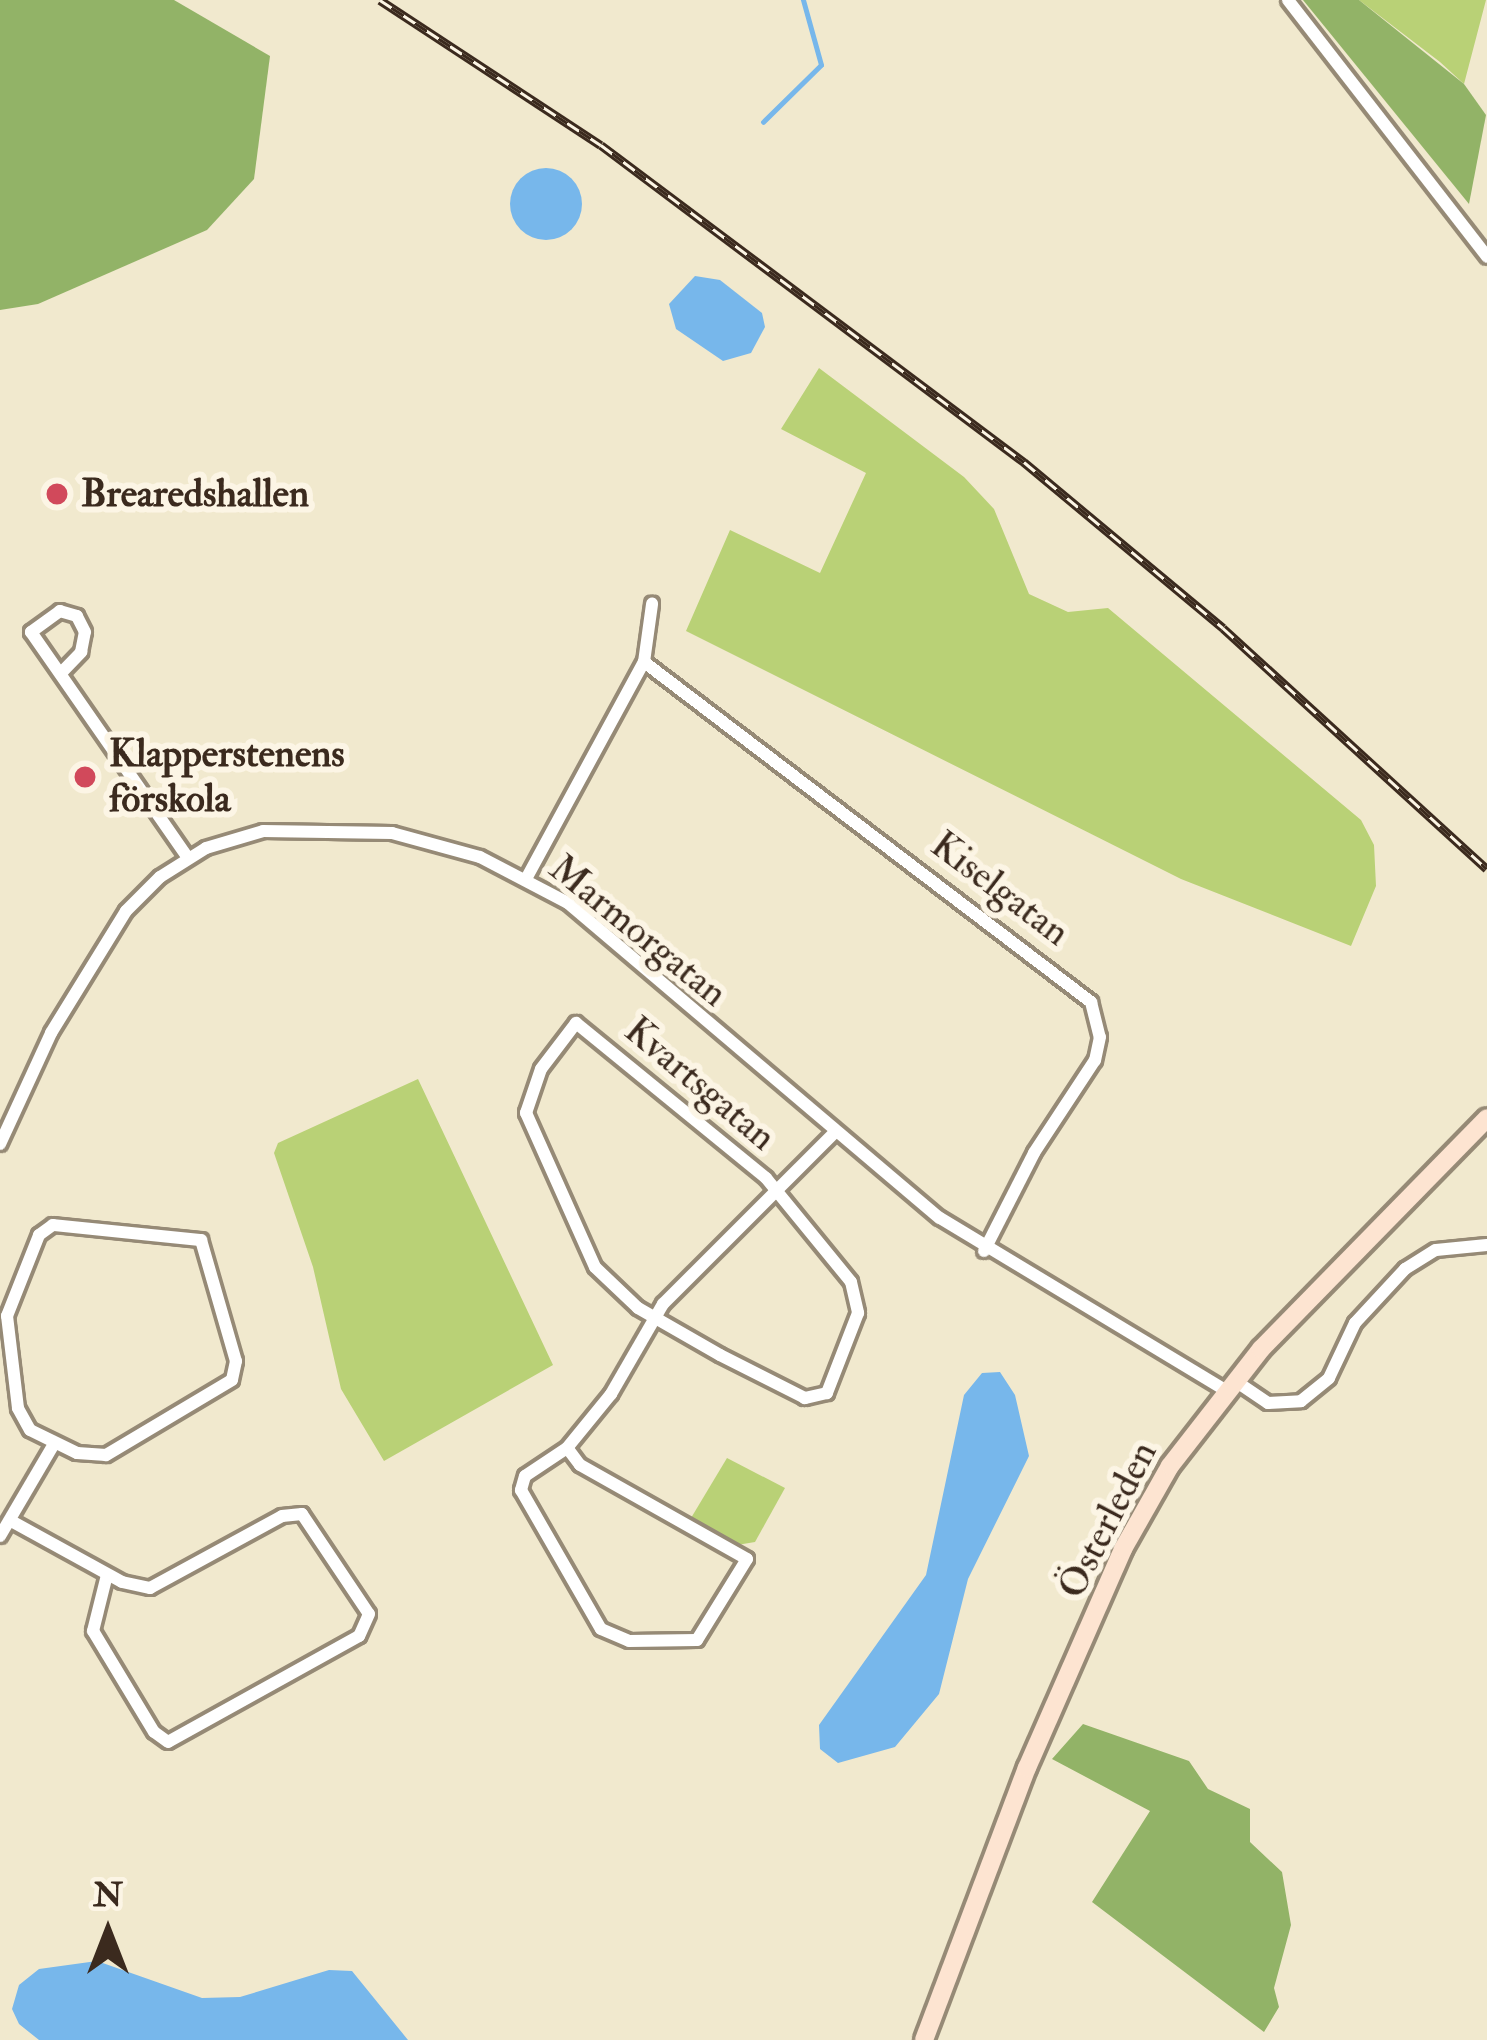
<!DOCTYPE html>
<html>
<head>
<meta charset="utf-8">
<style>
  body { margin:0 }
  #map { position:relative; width:1487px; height:2040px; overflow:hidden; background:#f1e9ce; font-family:"IM FELL Double Pica",serif }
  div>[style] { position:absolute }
  .green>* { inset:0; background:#b9d176 }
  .forest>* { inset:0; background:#92b367 }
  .water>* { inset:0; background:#77b7eb }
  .round { border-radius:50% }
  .stream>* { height:4.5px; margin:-2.25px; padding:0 2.25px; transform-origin:2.25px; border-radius:2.25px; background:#77b7eb }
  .roads { filter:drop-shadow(3px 0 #968a76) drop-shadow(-3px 0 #968a76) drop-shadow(0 3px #968a76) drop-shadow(0 -3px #968a76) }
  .street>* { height:12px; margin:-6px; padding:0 6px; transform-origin:6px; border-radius:6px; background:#fff }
  .secondary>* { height:18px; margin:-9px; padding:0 9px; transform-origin:9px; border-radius:9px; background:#fde4d1 }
  .rail>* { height:9px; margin-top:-4.5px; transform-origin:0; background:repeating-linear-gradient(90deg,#fcf5e5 0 14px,#3b2a1e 0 28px); box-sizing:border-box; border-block:3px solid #3b2a1e }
  .dots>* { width:33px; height:33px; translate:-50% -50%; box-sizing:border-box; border:6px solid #fcf5e5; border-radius:50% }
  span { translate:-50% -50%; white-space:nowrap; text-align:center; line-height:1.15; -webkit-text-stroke:12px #fcf5e5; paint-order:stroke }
  .poi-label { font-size:39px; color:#3b2a1e; font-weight:700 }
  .left { translate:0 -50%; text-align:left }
  .street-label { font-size:39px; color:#3b2a1e }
  .north { position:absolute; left:48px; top:1872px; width:120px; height:120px; -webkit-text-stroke:9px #fcf5e5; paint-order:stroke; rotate:0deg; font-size:33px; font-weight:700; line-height:48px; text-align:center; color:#3b2a1e }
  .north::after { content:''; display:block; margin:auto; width:42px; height:54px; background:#3b2a1e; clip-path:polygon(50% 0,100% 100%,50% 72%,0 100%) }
</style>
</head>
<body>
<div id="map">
  <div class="green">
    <i style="clip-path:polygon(1359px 0,1486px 0,1464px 84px,1440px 62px)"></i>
    <i style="clip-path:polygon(819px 368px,964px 477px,994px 509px,1029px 594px,1068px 612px,1108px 608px,1361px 820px,1374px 845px,1376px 886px,1351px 946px,1181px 879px,686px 631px,730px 530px,820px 573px,866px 473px,781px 429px)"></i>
    <i style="clip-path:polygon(418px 1079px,553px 1365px,384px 1461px,341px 1389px,313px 1267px,274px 1153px,278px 1143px)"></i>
    <i style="clip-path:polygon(727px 1458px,785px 1488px,755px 1542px,737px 1545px,691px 1518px)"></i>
  </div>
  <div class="forest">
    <i style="clip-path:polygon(0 0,174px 0,270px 56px,254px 179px,207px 230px,38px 304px,0 310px)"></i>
    <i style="clip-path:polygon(1303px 0,1359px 0,1464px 84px,1486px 115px,1469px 204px)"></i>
    <i style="clip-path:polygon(1083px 1724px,1189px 1761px,1208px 1789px,1250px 1809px,1250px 1842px,1282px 1872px,1291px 1925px,1274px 1988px,1279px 2007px,1264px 2032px,1092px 1902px,1150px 1811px,1052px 1759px)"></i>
  </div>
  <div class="water">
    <i class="round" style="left:510px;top:168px;width:72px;height:72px"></i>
    <i style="clip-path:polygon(695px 276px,720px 280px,762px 313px,765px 327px,751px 353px,723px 361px,676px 329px,669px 304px)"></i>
    <i style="clip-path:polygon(1000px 1372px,1015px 1395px,1029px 1456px,968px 1579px,939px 1694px,895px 1747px,838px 1763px,820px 1749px,819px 1725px,926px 1575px,964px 1395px,982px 1373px)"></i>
    <i style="clip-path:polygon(97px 1961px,202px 1998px,240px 1997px,329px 1970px,352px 1971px,408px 2040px,39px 2040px,19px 2024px,12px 2009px,19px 1985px,39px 1969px)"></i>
  </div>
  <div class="stream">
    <i style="left:763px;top:122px;width:81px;rotate:-44.5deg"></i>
    <i style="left:821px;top:65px;width:67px;rotate:-105.5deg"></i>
  </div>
  <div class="roads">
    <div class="street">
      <i style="left:1288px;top:0;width:325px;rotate:52.2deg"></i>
      <i style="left:644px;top:662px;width:562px;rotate:37.26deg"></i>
      <i style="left:1091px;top:1002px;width:36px;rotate:76deg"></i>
      <i style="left:1100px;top:1037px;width:24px;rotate:102deg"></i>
      <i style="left:1095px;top:1060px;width:111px;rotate:123.3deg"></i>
      <i style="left:1034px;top:1153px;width:110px;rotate:117deg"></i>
      <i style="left:62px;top:672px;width:28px;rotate:-46deg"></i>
      <i style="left:81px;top:652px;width:20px;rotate:-79deg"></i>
      <i style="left:85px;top:632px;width:18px;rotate:-117deg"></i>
      <i style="left:77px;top:616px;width:18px;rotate:-164deg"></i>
      <i style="left:60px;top:611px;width:36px;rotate:144deg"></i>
      <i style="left:31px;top:632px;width:275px;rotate:55.2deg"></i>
      <i style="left:526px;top:879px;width:247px;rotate:-61.5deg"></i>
      <i style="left:644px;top:662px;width:59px;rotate:-82.1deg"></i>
      <i style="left:576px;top:1023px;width:245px;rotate:39.2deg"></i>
      <i style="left:766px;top:1178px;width:134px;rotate:50.7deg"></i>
      <i style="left:851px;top:1282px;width:32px;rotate:77deg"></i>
      <i style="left:858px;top:1313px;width:86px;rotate:111.2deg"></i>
      <i style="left:827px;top:1393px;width:23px;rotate:167deg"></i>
      <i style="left:805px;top:1398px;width:95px;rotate:-153.2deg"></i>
      <i style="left:720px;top:1355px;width:95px;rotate:-150.2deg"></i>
      <i style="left:638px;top:1308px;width:59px;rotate:-136.4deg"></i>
      <i style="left:595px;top:1267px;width:169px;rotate:-114.1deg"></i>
      <i style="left:526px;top:1113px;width:46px;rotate:-71.2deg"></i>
      <i style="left:541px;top:1069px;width:58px;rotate:-52.7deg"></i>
      <i style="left:0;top:1144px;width:122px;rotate:-65.3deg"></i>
      <i style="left:51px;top:1033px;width:143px;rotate:-58.4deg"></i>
      <i style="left:126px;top:911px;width:48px;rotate:-45deg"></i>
      <i style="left:160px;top:877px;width:54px;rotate:-32.2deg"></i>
      <i style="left:206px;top:848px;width:59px;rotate:-16.6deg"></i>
      <i style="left:263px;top:831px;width:129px;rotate:0.9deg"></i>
      <i style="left:392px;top:833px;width:91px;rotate:15.3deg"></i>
      <i style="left:480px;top:857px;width:99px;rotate:27.6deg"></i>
      <i style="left:568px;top:903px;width:487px;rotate:40.3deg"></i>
      <i style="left:940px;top:1218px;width:333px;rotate:31.1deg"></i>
      <i style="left:53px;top:1225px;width:149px;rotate:5.8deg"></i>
      <i style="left:201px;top:1240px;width:126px;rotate:73.9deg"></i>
      <i style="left:236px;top:1361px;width:19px;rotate:102deg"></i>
      <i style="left:232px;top:1380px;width:147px;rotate:149.2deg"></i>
      <i style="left:106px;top:1455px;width:29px;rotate:-176deg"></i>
      <i style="left:77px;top:1453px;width:52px;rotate:-153.9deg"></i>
      <i style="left:30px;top:1430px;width:25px;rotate:-119deg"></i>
      <i style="left:18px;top:1408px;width:93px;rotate:-96.8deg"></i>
      <i style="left:7px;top:1316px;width:87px;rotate:-68.4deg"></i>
      <i style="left:39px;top:1235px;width:17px;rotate:-36deg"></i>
      <i style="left:1234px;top:1380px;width:41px;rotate:34.1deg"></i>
      <i style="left:1268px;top:1403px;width:33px;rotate:-3deg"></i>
      <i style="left:1301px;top:1401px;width:36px;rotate:-39deg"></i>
      <i style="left:1329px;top:1378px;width:61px;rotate:-64.7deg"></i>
      <i style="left:1355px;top:1323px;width:74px;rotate:-47.2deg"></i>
      <i style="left:1405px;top:1269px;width:36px;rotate:-32deg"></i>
      <i style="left:1436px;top:1250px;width:51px;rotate:-5.6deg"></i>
      <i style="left:567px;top:1448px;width:50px;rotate:146.3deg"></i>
      <i style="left:525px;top:1476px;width:15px;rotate:106deg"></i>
      <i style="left:521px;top:1490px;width:160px;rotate:60.1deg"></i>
      <i style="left:601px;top:1629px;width:30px;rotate:23deg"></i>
      <i style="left:629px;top:1641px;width:68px;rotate:-0.8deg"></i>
      <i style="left:697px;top:1640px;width:95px;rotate:-58.3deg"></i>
      <i style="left:747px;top:1559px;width:192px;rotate:-150.6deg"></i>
      <i style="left:580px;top:1465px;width:21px;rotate:-127deg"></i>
      <i style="left:567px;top:1448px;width:70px;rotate:-50.8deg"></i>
      <i style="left:611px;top:1394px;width:104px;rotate:-60deg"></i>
      <i style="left:663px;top:1304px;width:242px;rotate:-45deg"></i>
      <i style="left:13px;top:1522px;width:124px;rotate:28.8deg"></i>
      <i style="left:122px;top:1582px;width:29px;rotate:12deg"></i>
      <i style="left:150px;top:1588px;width:150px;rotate:-28.6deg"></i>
      <i style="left:282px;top:1516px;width:20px;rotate:-6deg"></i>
      <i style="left:302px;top:1514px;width:120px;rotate:56.2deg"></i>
      <i style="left:369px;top:1614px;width:24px;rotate:114deg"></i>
      <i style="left:359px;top:1636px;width:218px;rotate:151deg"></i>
      <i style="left:168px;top:1742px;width:17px;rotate:-144deg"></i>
      <i style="left:154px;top:1732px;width:118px;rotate:-121.1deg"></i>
      <i style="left:93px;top:1631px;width:58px;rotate:-76deg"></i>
      <i style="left:0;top:1536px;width:107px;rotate:-59.6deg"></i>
    </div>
    <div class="secondary">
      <i style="left:924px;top:2040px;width:291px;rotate:-69.3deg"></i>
      <i style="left:1027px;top:1768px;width:239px;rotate:-66.3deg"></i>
      <i style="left:1123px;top:1549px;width:95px;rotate:-60.5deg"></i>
      <i style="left:1170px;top:1466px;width:148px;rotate:-52.1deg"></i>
      <i style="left:1261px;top:1349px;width:323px;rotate:-45.6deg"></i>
    </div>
  </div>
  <div class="rail">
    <i style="left:380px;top:0;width:264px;rotate:33.3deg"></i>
    <i style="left:601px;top:145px;width:529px;rotate:36.85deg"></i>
    <i style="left:1024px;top:462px;width:259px;rotate:39.8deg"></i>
    <i style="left:1223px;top:628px;width:357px;rotate:42.4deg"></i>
  </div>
  <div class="dots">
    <i style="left:57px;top:494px;background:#d1495b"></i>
    <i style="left:85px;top:777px;background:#d1495b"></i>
  </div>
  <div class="poi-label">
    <span class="left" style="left:81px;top:494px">Brearedshallen</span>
    <span class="left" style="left:109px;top:777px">Klapperstenens<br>förskola</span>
  </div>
  <div class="street-label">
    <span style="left:1000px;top:889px;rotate:37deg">Kiselgatan</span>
    <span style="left:638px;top:931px;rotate:39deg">Marmorgatan</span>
    <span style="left:700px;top:1084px;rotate:40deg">Kvartsgatan</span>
    <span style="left:1108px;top:1520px;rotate:-63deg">Österleden</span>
  </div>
  <div class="north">N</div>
</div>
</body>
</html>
